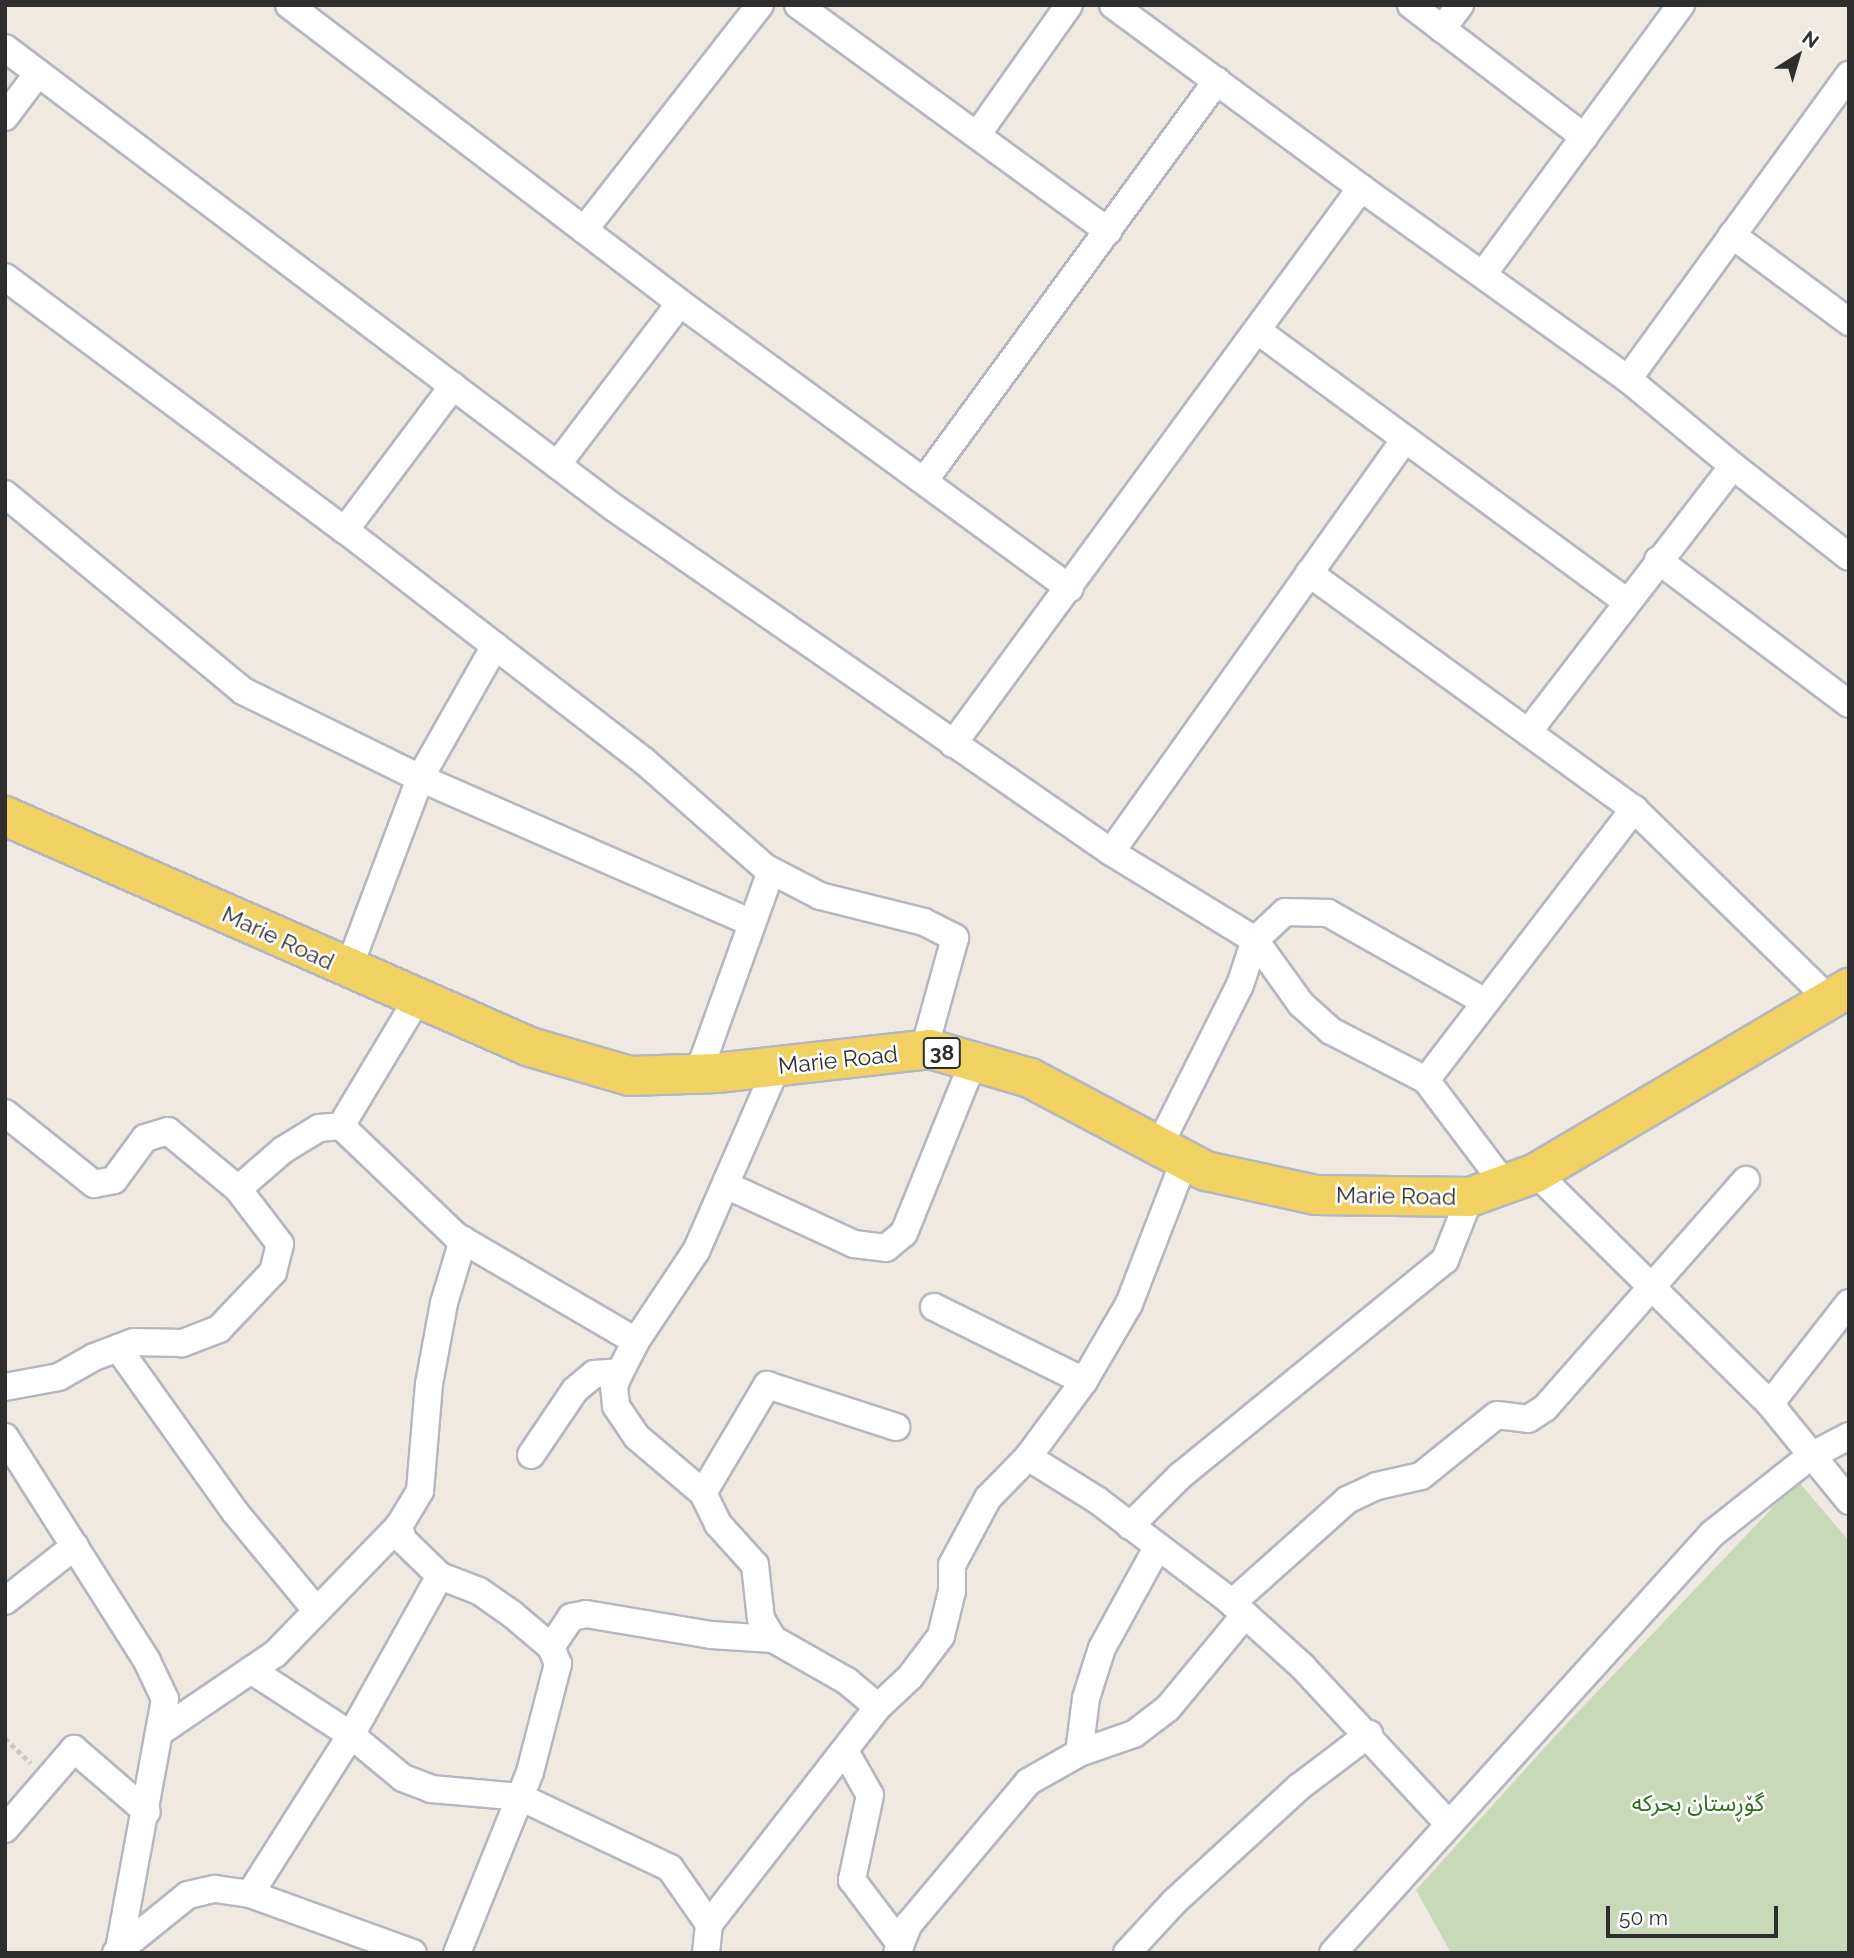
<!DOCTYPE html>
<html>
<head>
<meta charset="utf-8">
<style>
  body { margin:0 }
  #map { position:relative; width:1854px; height:1958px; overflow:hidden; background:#efe9e1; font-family:Raleway,"Noto Sans Arabic",sans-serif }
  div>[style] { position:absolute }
  .cemetery>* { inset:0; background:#c8d9b8 }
  .path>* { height:4.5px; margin-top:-2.25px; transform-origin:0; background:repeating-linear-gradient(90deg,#c9c9c9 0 5px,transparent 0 8.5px) }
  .roads { filter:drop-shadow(2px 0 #b4b7c1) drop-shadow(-2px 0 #b4b7c1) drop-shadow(0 2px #b4b7c1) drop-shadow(0 -2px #b4b7c1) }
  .street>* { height:26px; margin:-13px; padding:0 13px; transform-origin:13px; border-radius:13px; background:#fff }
  .primary>* { height:38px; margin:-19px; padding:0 19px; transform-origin:19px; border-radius:19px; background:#f2d163 }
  span { translate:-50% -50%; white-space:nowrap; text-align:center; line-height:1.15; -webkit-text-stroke:5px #fff; paint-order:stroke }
  .shield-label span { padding:2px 5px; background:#fff; border:2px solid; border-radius:5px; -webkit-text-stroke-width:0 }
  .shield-label { font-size:21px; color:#2e2e2e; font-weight:700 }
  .street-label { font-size:23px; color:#2e2e2e }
  .park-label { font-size:23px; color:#2c6e1b }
  .frame { position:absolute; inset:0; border:7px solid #2e2e2e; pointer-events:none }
  .north { position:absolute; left:1763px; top:21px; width:70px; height:70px; -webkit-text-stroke:5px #fff; paint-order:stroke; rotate:37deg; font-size:19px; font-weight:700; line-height:28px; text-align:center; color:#2e2e2e }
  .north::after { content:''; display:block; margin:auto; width:24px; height:32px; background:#2e2e2e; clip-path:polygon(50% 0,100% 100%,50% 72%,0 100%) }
  .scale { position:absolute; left:1606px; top:1906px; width:172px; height:32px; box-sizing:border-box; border:4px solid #2e2e2e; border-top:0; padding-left:9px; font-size:21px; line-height:24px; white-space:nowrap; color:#2e2e2e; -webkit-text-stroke:5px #fff; paint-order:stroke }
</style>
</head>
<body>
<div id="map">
  <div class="cemetery">
    <i style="clip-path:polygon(1798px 1481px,1849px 1541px,1849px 1953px,1451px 1953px,1416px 1890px,1556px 1735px)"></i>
  </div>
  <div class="path">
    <i style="left:5px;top:1738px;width:36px;rotate:44deg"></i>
  </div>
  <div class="roads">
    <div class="street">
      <i style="left:289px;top:5px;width:492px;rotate:37.3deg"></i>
      <i style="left:680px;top:303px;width:483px;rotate:36.2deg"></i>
      <i style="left:798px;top:5px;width:384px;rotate:36.1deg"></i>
      <i style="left:1113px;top:5px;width:308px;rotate:36.4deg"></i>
      <i style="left:1411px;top:5px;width:218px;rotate:37.3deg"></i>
      <i style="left:1442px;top:29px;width:30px;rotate:-53deg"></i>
      <i style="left:5px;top:48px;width:762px;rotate:37.05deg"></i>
      <i style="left:613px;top:507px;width:606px;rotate:34.71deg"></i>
      <i style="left:1111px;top:852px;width:169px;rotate:31.4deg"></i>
      <i style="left:1255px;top:940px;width:79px;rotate:54.3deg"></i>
      <i style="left:1301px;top:1004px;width:40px;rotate:42deg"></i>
      <i style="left:1331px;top:1031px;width:107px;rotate:27.3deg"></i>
      <i style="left:1426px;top:1080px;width:131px;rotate:53deg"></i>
      <i style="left:5px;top:117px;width:55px;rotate:-53.1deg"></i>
      <i style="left:977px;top:135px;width:159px;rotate:-54.7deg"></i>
      <i style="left:584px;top:230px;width:286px;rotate:-52deg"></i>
      <i style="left:1732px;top:235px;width:146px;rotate:36.6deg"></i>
      <i style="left:1484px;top:273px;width:333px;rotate:-53.7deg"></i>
      <i style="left:5px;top:277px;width:424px;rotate:36.7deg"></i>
      <i style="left:345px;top:530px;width:378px;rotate:37.7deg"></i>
      <i style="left:644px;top:761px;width:162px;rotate:41.3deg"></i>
      <i style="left:766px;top:868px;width:61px;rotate:27.4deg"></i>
      <i style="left:820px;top:896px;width:107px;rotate:14deg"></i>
      <i style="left:924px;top:922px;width:35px;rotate:27deg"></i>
      <i style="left:955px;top:938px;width:116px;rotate:105.5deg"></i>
      <i style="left:1258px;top:331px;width:458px;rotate:36.3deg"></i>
      <i style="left:1628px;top:379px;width:376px;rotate:-54deg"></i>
      <i style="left:557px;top:465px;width:203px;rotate:-52.8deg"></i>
      <i style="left:1733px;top:466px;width:147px;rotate:38.1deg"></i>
      <i style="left:924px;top:481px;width:496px;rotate:-53.8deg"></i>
      <i style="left:5px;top:494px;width:309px;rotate:39.6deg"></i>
      <i style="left:243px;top:691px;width:197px;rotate:26.2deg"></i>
      <i style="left:420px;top:778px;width:362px;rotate:23.6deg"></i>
      <i style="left:345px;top:530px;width:180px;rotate:-53.1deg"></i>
      <i style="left:1658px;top:560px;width:239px;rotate:37deg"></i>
      <i style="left:1309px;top:573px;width:402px;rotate:36deg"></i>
      <i style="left:1634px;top:809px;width:272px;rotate:44.3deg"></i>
      <i style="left:953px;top:744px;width:690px;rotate:-53.73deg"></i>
      <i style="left:1361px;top:188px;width:328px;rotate:35.6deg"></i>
      <i style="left:1628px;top:379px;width:136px;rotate:39.6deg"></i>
      <i style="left:1733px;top:466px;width:334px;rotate:127.6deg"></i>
      <i style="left:1111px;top:852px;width:507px;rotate:-54.55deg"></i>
      <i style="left:348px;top:970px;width:205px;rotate:-69.4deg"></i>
      <i style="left:420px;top:778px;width:152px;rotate:-60.4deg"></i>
      <i style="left:777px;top:1066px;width:202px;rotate:113.6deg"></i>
      <i style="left:696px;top:1251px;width:108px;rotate:123.7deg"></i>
      <i style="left:636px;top:1341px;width:35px;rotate:117deg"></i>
      <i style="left:620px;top:1372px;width:15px;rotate:113deg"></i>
      <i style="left:614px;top:1386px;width:20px;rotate:84deg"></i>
      <i style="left:616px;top:1406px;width:37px;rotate:56deg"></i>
      <i style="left:637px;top:1437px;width:87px;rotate:40.3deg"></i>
      <i style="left:703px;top:1493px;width:34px;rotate:64deg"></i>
      <i style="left:718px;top:1524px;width:55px;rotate:47.9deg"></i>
      <i style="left:755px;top:1565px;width:54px;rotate:83.7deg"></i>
      <i style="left:761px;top:1619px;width:23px;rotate:59deg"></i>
      <i style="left:773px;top:1639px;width:85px;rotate:29.6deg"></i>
      <i style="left:847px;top:1681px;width:40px;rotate:40deg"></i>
      <i style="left:698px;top:1074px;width:216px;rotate:-70.2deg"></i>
      <i style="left:1426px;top:1080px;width:342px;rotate:-52.5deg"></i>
      <i style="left:5px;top:1113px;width:114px;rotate:38.6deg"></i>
      <i style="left:94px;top:1184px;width:20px;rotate:-11deg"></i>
      <i style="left:114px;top:1180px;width:52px;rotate:-53.6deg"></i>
      <i style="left:145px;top:1138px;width:24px;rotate:-17deg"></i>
      <i style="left:168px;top:1131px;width:91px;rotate:39.6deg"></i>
      <i style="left:238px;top:1189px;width:69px;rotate:52.6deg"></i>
      <i style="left:280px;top:1244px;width:29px;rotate:104deg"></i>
      <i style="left:273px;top:1272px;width:79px;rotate:133.5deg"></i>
      <i style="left:219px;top:1329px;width:40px;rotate:159deg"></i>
      <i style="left:182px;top:1343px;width:48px;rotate:-178.8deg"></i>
      <i style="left:134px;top:1342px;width:43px;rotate:159.4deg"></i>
      <i style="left:94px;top:1357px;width:40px;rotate:150.3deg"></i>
      <i style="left:59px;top:1377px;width:55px;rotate:169.5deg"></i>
      <i style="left:341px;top:1126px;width:159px;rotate:43.7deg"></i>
      <i style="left:456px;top:1236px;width:208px;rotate:30.3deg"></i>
      <i style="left:1159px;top:1146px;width:180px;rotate:-63.3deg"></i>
      <i style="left:1240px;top:985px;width:47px;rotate:-71.6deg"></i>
      <i style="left:1255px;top:940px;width:41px;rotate:-43deg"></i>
      <i style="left:1285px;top:912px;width:43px;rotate:1.3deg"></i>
      <i style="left:1328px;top:913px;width:180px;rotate:29.5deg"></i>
      <i style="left:1536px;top:1173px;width:329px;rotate:44.6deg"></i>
      <i style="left:1770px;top:1404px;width:125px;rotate:50.8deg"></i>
      <i style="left:728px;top:1186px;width:139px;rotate:24.7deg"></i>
      <i style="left:854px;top:1244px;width:32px;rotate:7deg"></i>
      <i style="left:886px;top:1248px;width:23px;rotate:-40deg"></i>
      <i style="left:904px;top:1233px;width:184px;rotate:-68deg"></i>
      <i style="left:238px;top:1189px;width:60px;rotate:-40.9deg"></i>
      <i style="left:283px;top:1150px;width:42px;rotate:-31.4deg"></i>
      <i style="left:319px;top:1128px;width:22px;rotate:-5deg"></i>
      <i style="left:341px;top:1126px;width:146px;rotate:-59deg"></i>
      <i style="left:934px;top:1307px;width:167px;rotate:26.3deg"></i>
      <i style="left:118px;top:1348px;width:201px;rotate:54.5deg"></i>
      <i style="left:235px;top:1512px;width:127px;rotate:50.4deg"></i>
      <i style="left:1770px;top:1404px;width:128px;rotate:-52deg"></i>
      <i style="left:5px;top:1437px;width:265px;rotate:57.6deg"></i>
      <i style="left:147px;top:1661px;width:42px;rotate:64.7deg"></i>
      <i style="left:165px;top:1699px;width:254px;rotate:100.4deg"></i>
      <i style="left:531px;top:1455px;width:78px;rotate:-55.9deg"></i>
      <i style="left:575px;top:1390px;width:25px;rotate:-40deg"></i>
      <i style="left:594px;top:1374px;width:26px;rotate:-4deg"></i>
      <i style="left:1028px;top:1457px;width:81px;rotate:31.9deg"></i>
      <i style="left:1097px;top:1500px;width:167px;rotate:37.2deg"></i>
      <i style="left:1230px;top:1601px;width:97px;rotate:42.1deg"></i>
      <i style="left:1302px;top:1666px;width:214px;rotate:47.1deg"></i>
      <i style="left:703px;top:1493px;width:126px;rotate:-59.3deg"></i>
      <i style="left:767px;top:1385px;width:136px;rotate:18deg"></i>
      <i style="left:1130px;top:1526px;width:71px;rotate:-45deg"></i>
      <i style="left:1180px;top:1476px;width:342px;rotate:-39.2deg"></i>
      <i style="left:1445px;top:1260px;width:68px;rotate:-68.4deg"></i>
      <i style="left:5px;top:1601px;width:89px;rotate:-38.2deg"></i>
      <i style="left:1232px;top:1603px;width:154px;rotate:-41.8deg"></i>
      <i style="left:1347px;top:1500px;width:33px;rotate:-25deg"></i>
      <i style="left:1377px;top:1486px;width:45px;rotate:-12.8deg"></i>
      <i style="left:1421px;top:1476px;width:97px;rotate:-38.8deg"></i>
      <i style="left:1497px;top:1415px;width:31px;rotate:7deg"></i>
      <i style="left:1528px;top:1419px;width:20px;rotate:-33deg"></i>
      <i style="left:1545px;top:1408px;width:304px;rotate:-48.6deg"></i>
      <i style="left:551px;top:1647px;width:36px;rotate:-56deg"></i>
      <i style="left:571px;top:1617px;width:15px;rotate:-11deg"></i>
      <i style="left:586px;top:1614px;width:127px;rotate:9.5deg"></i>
      <i style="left:711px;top:1635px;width:62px;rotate:3.7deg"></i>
      <i style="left:251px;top:1670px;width:119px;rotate:33deg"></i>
      <i style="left:351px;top:1735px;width:67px;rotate:39.6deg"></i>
      <i style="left:403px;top:1778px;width:30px;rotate:21deg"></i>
      <i style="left:431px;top:1789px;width:89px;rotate:5.1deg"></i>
      <i style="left:520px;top:1797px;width:166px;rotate:25.3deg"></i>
      <i style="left:670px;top:1868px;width:68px;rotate:55.1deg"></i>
      <i style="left:163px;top:1730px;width:135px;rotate:-34.2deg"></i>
      <i style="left:275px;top:1654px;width:178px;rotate:-45.9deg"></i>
      <i style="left:846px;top:1753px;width:48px;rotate:60.3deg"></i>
      <i style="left:870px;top:1795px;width:87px;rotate:102deg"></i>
      <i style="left:852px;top:1880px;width:81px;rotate:53deg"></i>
      <i style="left:1079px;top:1753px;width:58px;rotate:-19.1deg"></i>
      <i style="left:1134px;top:1734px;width:43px;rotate:-37.4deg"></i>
      <i style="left:1168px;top:1708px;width:121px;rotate:-50.4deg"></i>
      <i style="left:5px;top:1829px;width:106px;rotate:-49.2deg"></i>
      <i style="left:74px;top:1749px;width:96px;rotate:40.8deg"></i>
      <i style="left:250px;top:1894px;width:188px;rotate:-57.6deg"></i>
      <i style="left:351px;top:1735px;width:182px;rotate:-60.8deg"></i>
      <i style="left:116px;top:1953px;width:92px;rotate:-38.9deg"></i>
      <i style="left:188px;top:1895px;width:28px;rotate:-13deg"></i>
      <i style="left:215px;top:1889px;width:35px;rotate:8deg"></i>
      <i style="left:250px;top:1894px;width:173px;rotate:19.9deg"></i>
      <i style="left:457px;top:1953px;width:195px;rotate:-68deg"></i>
      <i style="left:530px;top:1772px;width:112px;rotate:-75.5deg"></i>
      <i style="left:558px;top:1664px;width:18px;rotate:-112deg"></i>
      <i style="left:551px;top:1647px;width:51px;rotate:-139.8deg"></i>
      <i style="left:512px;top:1614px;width:40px;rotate:-145.1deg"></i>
      <i style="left:479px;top:1591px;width:42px;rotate:-159deg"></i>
      <i style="left:440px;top:1576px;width:52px;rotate:-135.8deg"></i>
      <i style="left:403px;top:1540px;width:15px;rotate:-106deg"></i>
      <i style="left:399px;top:1526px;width:41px;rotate:-59deg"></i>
      <i style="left:420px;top:1491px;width:107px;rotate:-85.2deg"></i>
      <i style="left:429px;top:1384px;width:82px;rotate:-79.5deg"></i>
      <i style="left:444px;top:1303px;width:66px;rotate:-73.2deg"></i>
      <i style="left:706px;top:1953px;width:29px;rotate:-84deg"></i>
      <i style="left:709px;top:1924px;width:275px;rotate:-52.1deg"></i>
      <i style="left:878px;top:1707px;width:44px;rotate:-43.2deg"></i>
      <i style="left:910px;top:1677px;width:51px;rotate:-52.9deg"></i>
      <i style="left:941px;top:1636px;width:46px;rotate:-76.3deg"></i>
      <i style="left:952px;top:1591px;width:26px;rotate:-90deg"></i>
      <i style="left:952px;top:1565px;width:76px;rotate:-61.8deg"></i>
      <i style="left:988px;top:1498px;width:57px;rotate:-45.7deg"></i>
      <i style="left:1028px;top:1457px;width:94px;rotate:-53.6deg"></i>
      <i style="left:1084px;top:1381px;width:89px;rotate:-59.7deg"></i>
      <i style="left:1129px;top:1304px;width:155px;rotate:-68.9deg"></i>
      <i style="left:897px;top:1953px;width:31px;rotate:-68deg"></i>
      <i style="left:909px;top:1924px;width:185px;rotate:-50deg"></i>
      <i style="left:1028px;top:1782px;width:59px;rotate:-29.6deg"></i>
      <i style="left:1079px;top:1753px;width:55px;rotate:-82.7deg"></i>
      <i style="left:1086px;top:1698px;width:52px;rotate:-72.3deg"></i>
      <i style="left:1102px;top:1648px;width:114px;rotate:-61.2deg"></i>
      <i style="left:1127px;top:1953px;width:69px;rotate:-47.3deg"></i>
      <i style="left:1174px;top:1902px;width:170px;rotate:-42.6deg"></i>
      <i style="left:1299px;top:1787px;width:88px;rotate:-37.1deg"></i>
      <i style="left:1333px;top:1953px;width:565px;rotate:-47.87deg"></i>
      <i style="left:1712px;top:1534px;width:124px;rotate:-38.4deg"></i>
      <i style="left:1809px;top:1457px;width:45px;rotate:-27.7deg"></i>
    </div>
    <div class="primary">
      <i style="left:5px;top:816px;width:574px;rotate:23.75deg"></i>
      <i style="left:530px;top:1047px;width:104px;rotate:16.2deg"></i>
      <i style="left:630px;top:1076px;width:87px;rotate:-2deg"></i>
      <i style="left:717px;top:1073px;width:214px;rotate:-6.4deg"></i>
      <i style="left:930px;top:1049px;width:104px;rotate:16.2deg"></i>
      <i style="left:1030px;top:1078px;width:199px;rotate:27.9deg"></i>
      <i style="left:1206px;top:1171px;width:113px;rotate:12.3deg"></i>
      <i style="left:1316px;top:1195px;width:154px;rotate:0.7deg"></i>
      <i style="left:1470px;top:1197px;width:70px;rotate:-20deg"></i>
      <i style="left:1536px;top:1173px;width:364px;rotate:-30.6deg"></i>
    </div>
  </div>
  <div class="shield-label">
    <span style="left:942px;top:1053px">38</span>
  </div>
  <div class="street-label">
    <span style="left:278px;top:938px;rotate:25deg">Marie Road</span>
    <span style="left:838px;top:1060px;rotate:-6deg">Marie Road</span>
    <span style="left:1396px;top:1196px;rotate:1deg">Marie Road</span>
  </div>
  <div class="park-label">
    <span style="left:1698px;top:1803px">گۆڕستان بحركه‌</span>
  </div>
  <div class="frame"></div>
  <div class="north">N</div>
  <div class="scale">50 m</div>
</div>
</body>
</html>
